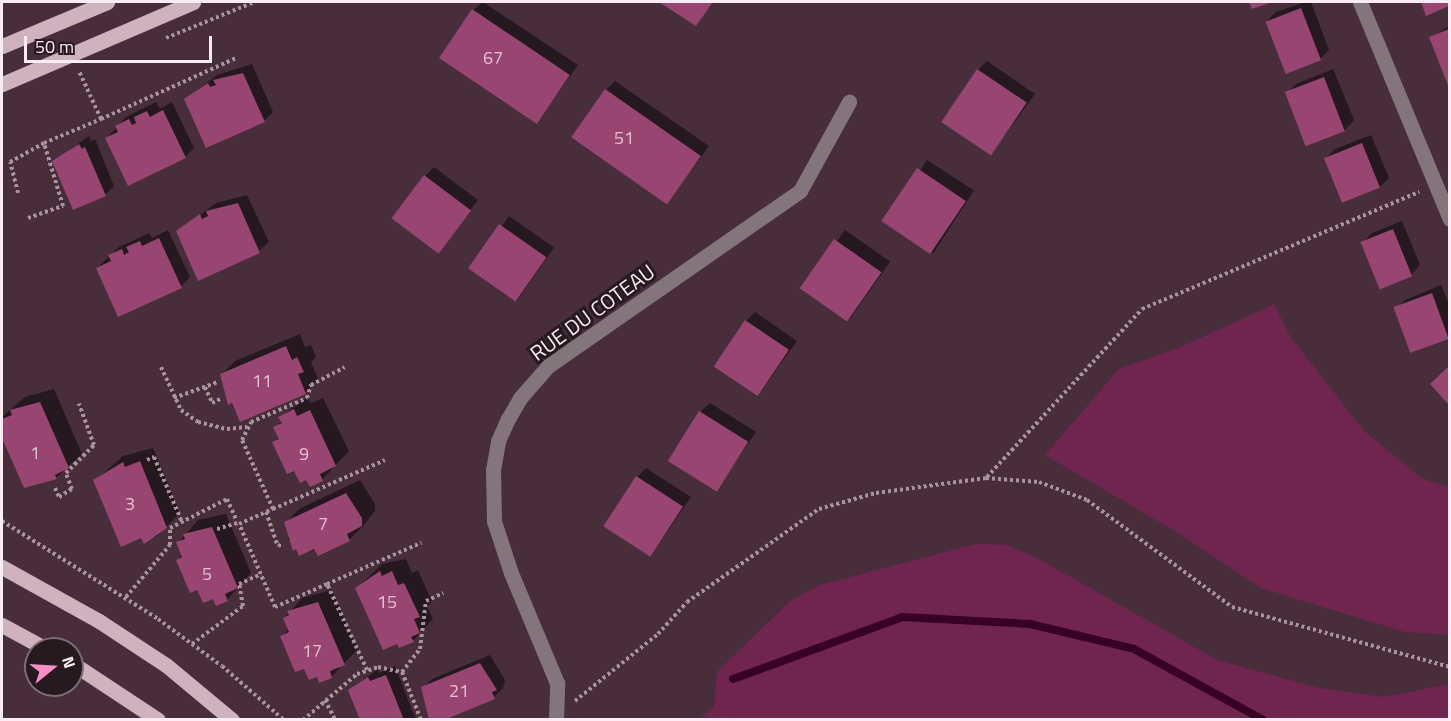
<!DOCTYPE html>
<html>
<head>
<meta charset="utf-8">
<style>
  body { margin:0 }
  #map { position:relative; width:1451px; height:721px; overflow:hidden; background:#472e3a; font-family:"Titillium Web",sans-serif }
  div>[style] { position:absolute }
  .green>* { inset:0; background:#70254f }
  .shadow>* { inset:0; background:#0007; transform-origin:0 0 }
  .stream>* { height:8px; margin:-4px; padding:0 4px; transform-origin:4px; border-radius:4px; background:#380022 }
  .building>* { inset:0; background:#984571; transform-origin:0 0 }
  .path>* { height:4px; margin-top:-2px; transform-origin:0; background:repeating-linear-gradient(90deg,#a9949e 0 3px,transparent 0 6px) }
  .minor>* { height:15px; margin:-7.5px; padding:0 7.5px; transform-origin:7.5px; border-radius:7.5px; background:#83757b }
  .major>* { height:15px; margin:-7.5px; padding:0 7.5px; transform-origin:7.5px; border-radius:7.5px; background:#ceb2be }
  span { translate:-50% -50%; white-space:nowrap; text-align:center; line-height:1.15; -webkit-text-stroke:6px #261a20; paint-order:stroke }
  .number-label { font-size:18px; color:#e4c2d2 }
  .number-label span { -webkit-text-stroke-width:0 }
  .street-label { font-size:21px; color:#fdebf3 }
  .frame { position:absolute; inset:0; border:3px solid #fdebf3; pointer-events:none }
  .north { position:absolute; left:24px; top:637px; width:60px; height:60px; box-sizing:border-box; background:#261a20; border:2px solid #7c6e74; border-radius:50%; rotate:72deg; font-size:16px; font-weight:700; line-height:24px; text-align:center; color:#fdebf3 }
  .north::after { content:''; display:block; margin:auto; width:21px; height:27px; background:#fb8fc5; clip-path:polygon(50% 0,100% 100%,50% 72%,0 100%) }
  .scale { position:absolute; left:24px; top:36px; width:188px; height:27px; box-sizing:border-box; border:3px solid #fdebf3; border-top:0; padding-left:8px; font-size:18px; line-height:21px; white-space:nowrap; color:#fdebf3; -webkit-text-stroke:4px #261a20; paint-order:stroke }
</style>
</head>
<body>
<div id="map">
  <div class="green">
    <i style="clip-path:polygon(1274px 304px,1290px 336px,1364px 431px,1423px 479px,1449px 487px,1449px 635px,1405px 632px,1261px 588px,1175px 531px,1045px 455px,1119px 369px,1181px 347px)"></i>
    <i style="clip-path:polygon(976px 544px,1008px 545px,1039px 559px,1217px 660px,1319px 688px,1384px 697px,1449px 684px,1449px 719px,699px 719px,714px 707px,717px 672px,790px 601px,820px 585px)"></i>
  </div>
  <div class="shadow">
    <i style="clip-path:polygon(483px 2px,578px 65px,538px 121px,473px 10px)"></i>
    <i style="clip-path:polygon(662px 2px,714px 2px,695px 24px)"></i>
    <i style="clip-path:polygon(1305px 2px,1311px 2px,1329px 50px,1320px 59px,1267px 21px,1276px 12px)"></i>
    <i style="clip-path:polygon(1450px 25px,1450px 83px,1431px 38px)"></i>
    <i style="clip-path:polygon(987px 61px,1035px 94px,991px 154px,978px 70px)"></i>
    <i style="clip-path:polygon(252px 64px,273px 112px,264px 121px,186px 99px,217px 75px)"></i>
    <i style="clip-path:polygon(1333px 69px,1354px 120px,1345px 130px,1308px 144px,1287px 93px,1296px 84px)"></i>
    <i style="clip-path:polygon(615px 81px,709px 146px,667px 202px,606px 90px)"></i>
    <i style="clip-path:polygon(156px 102px,160px 109px,172px 102px,194px 148px,185px 157px,107px 138px,126px 117px)"></i>
    <i style="clip-path:polygon(1371px 135px,1389px 178px,1380px 187px,1326px 159px,1335px 149px)"></i>
    <i style="clip-path:polygon(89px 136px,91px 141px,95px 139px,114px 186px,105px 195px,54px 161px)"></i>
    <i style="left:927px;top:160px;width:56px;height:75px;rotate:33deg"></i>
    <i style="clip-path:polygon(434px 167px,478px 200px,439px 250px,425px 176px)"></i>
    <i style="clip-path:polygon(247px 195px,269px 242px,259px 251px,199px 279px,177px 232px,216px 203px)"></i>
    <i style="left:509px;top:216px;width:55px;height:65px;rotate:35deg"></i>
    <i style="clip-path:polygon(1402px 221px,1420px 265px,1411px 275px,1363px 242px,1372px 233px)"></i>
    <i style="clip-path:polygon(168px 230px,190px 277px,181px 286px,97px 268px,119px 247px,149px 233px,152px 238px)"></i>
    <i style="left:845px;top:230px;width:55px;height:71px;rotate:35deg"></i>
    <i style="clip-path:polygon(1441px 285px,1450px 306px,1450px 337px,1413px 352px,1396px 309px,1405px 300px)"></i>
    <i style="clip-path:polygon(755px 312px,797px 341px,758px 395px,746px 321px)"></i>
    <i style="clip-path:polygon(300px 334px,305px 347px,311px 345px,316px 357px,311px 362px,318px 379px,305px 393px,240px 420px,224px 389px,227px 386px,222px 374px,235px 361px)"></i>
    <i style="clip-path:polygon(54px 389px,82px 454px,56px 478px,25px 486px,2px 434px,2px 417px,25px 397px)"></i>
    <i style="clip-path:polygon(308px 397px,311px 403px,323px 398px,349px 451px,322px 480px,307px 478px,295px 469px,274px 443px,280px 437px,275px 428px,282px 421px,280px 417px)"></i>
    <i style="clip-path:polygon(710px 403px,756px 432px,715px 491px,700px 412px)"></i>
    <i style="clip-path:polygon(153px 448px,180px 513px,157px 536px,144px 542px,95px 481px,123px 456px)"></i>
    <i style="clip-path:polygon(646px 468px,691px 497px,651px 555px,637px 477px)"></i>
    <i style="clip-path:polygon(360px 480px,375px 504px,375px 511px,363px 526px,349px 540px,300px 554px,288px 538px,291px 535px,286px 523px,299px 509px)"></i>
    <i style="clip-path:polygon(226px 514px,251px 573px,227px 600px,197px 588px,177px 560px,183px 554px,178px 543px,198px 520px)"></i>
    <i style="clip-path:polygon(406px 559px,412px 573px,418px 570px,432px 602px,427px 607px,433px 619px,413px 641px,357px 588px,382px 564px)"></i>
    <i style="clip-path:polygon(332px 590px,357px 650px,332px 676px,320px 681px,281px 637px,289px 629px,284px 618px,302px 598px)"></i>
    <i style="clip-path:polygon(490px 655px,505px 680px,503px 688px,494px 697px,430px 718px,423px 688px,432px 679px)"></i>
    <i style="clip-path:polygon(395px 666px,416px 720px,362px 720px,350px 690px,378px 669px,379px 673px)"></i>
  </div>
  <div class="stream">
    <i style="left:733px;top:679px;width:180px;rotate:-20.1deg"></i>
    <i style="left:902px;top:617px;width:128px;rotate:3.1deg"></i>
    <i style="left:1030px;top:624px;width:107px;rotate:13.5deg"></i>
    <i style="left:1134px;top:649px;width:147px;rotate:28.8deg"></i>
  </div>
  <div class="building">
    <i style="clip-path:polygon(659px 2px,713px 2px,696px 26px)"></i>
    <i style="clip-path:polygon(1249px 2px,1273px 2px,1252px 9px)"></i>
    <i style="clip-path:polygon(1421px 2px,1449px 2px,1449px 6px,1426px 16px)"></i>
    <i style="left:1301px;top:8px;width:56px;height:38px;rotate:69deg"></i>
    <i style="left:472px;top:9px;width:118px;height:59px;rotate:34deg"></i>
    <i style="clip-path:polygon(1449px 29px,1449px 88px,1429px 37px)"></i>
    <i style="left:977px;top:69px;width:60px;height:64px;rotate:34deg"></i>
    <i style="clip-path:polygon(243px 73px,265px 122px,206px 148px,184px 99px,208px 83px,210px 87px,216px 85px,213px 80px)"></i>
    <i style="left:1324px;top:77px;width:58px;height:42px;rotate:69deg"></i>
    <i style="left:605px;top:89px;width:117px;height:59px;rotate:35deg"></i>
    <i style="clip-path:polygon(163px 110px,186px 158px,128px 186px,105px 138px,118px 132px,115px 126px,129px 119px,132px 125px,136px 123px,134px 117px,147px 111px,150px 117px)"></i>
    <i style="left:1362px;top:143px;width:48px;height:41px;rotate:68deg"></i>
    <i style="clip-path:polygon(79px 144px,82px 149px,85px 147px,106px 196px,73px 210px,52px 161px)"></i>
    <i style="left:917px;top:168px;width:59px;height:64px;rotate:34deg"></i>
    <i style="left:424px;top:175px;width:59px;height:54px;rotate:37deg"></i>
    <i style="clip-path:polygon(238px 203px,260px 253px,198px 281px,176px 231px,200px 214px,202px 219px,208px 216px,206px 211px)"></i>
    <i style="left:499px;top:224px;width:58px;height:54px;rotate:35deg"></i>
    <i style="left:1393px;top:229px;width:51px;height:35px;rotate:68deg"></i>
    <i style="clip-path:polygon(159px 238px,182px 288px,118px 317px,96px 268px,111px 261px,108px 255px,122px 249px,124px 255px,129px 252px,126px 247px,140px 241px,142px 246px)"></i>
    <i style="left:834px;top:239px;width:58px;height:60px;rotate:35deg"></i>
    <i style="left:1432px;top:293px;width:49px;height:41px;rotate:70deg"></i>
    <i style="left:745px;top:320px;width:53px;height:56px;rotate:34deg"></i>
    <i style="clip-path:polygon(286px 346px,292px 360px,297px 357px,304px 372px,298px 374px,306px 394px,240px 422px,232px 403px,228px 405px,220px 374px)"></i>
    <i style="clip-path:polygon(1449px 366px,1449px 405px,1430px 384px)"></i>
    <i style="clip-path:polygon(40px 402px,69px 468px,55px 475px,57px 479px,24px 488px,2px 438px,2px 419px,12px 415px,10px 410px)"></i>
    <i style="clip-path:polygon(294px 409px,297px 416px,310px 410px,336px 466px,320px 474px,323px 481px,310px 487px,306px 480px,300px 483px,294px 471px,287px 474px,272px 442px,279px 439px,273px 427px,282px 423px,278px 417px)"></i>
    <i style="left:699px;top:411px;width:58px;height:59px;rotate:32deg"></i>
    <i style="clip-path:polygon(140px 461px,167px 528px,144px 544px,141px 538px,121px 547px,93px 480px,123px 462px,125px 467px)"></i>
    <i style="left:636px;top:476px;width:56px;height:60px;rotate:33deg"></i>
    <i style="clip-path:polygon(346px 493px,362px 518px,362px 526px,347px 534px,350px 541px,318px 556px,314px 549px,299px 556px,296px 549px,293px 551px,284px 522px)"></i>
    <i style="clip-path:polygon(212px 527px,238px 588px,225px 594px,228px 601px,216px 606px,213px 599px,203px 603px,197px 590px,190px 593px,176px 560px,182px 557px,176px 542px,185px 539px,183px 534px)"></i>
    <i style="clip-path:polygon(380px 571px,382px 576px,392px 571px,398px 585px,404px 583px,420px 617px,414px 619px,420px 633px,411px 637px,414px 642px,399px 648px,397px 644px,383px 650px,355px 588px)"></i>
    <i style="clip-path:polygon(318px 602px,345px 665px,330px 671px,332px 678px,319px 683px,317px 677px,309px 680px,304px 669px,295px 672px,280px 636px,289px 632px,283px 618px,289px 615px,287px 611px)"></i>
    <i style="clip-path:polygon(480px 663px,497px 690px,492px 692px,495px 699px,444px 720px,429px 720px,421px 687px)"></i>
    <i style="clip-path:polygon(386px 675px,404px 720px,360px 720px,348px 690px,368px 677px,370px 681px)"></i>
  </div>
  <div class="path">
    <i style="left:166px;top:38px;width:95px;rotate:-22.2deg"></i>
    <i style="left:101px;top:119px;width:148px;rotate:-24.3deg"></i>
    <i style="left:18px;top:193px;width:32px;rotate:-104deg"></i>
    <i style="left:10px;top:162px;width:39px;rotate:-29deg"></i>
    <i style="left:44px;top:143px;width:62px;rotate:-22.8deg"></i>
    <i style="left:101px;top:119px;width:53px;rotate:-114.6deg"></i>
    <i style="left:28px;top:218px;width:37px;rotate:-19deg"></i>
    <i style="left:63px;top:206px;width:66px;rotate:-106.8deg"></i>
    <i style="left:161px;top:367px;width:47px;rotate:65.1deg"></i>
    <i style="left:181px;top:410px;width:21px;rotate:35deg"></i>
    <i style="left:198px;top:422px;width:30px;rotate:14deg"></i>
    <i style="left:227px;top:429px;width:20px;rotate:-6deg"></i>
    <i style="left:205px;top:387px;width:17px;rotate:66deg"></i>
    <i style="left:212px;top:403px;width:9px;rotate:-27deg"></i>
    <i style="left:174px;top:398px;width:47px;rotate:-20deg"></i>
    <i style="left:147px;top:460px;width:8px;rotate:-23deg"></i>
    <i style="left:154px;top:457px;width:71px;rotate:66.7deg"></i>
    <i style="left:987px;top:477px;width:229px;rotate:-47.3deg"></i>
    <i style="left:1142px;top:309px;width:301px;rotate:-22.9deg"></i>
    <i style="left:55px;top:488px;width:10px;rotate:66deg"></i>
    <i style="left:59px;top:497px;width:15px;rotate:-32deg"></i>
    <i style="left:72px;top:489px;width:17px;rotate:-111deg"></i>
    <i style="left:66px;top:473px;width:40px;rotate:-45deg"></i>
    <i style="left:94px;top:445px;width:44px;rotate:-110.1deg"></i>
    <i style="left:273px;top:509px;width:122px;rotate:-23.6deg"></i>
    <i style="left:266px;top:512px;width:36px;rotate:71deg"></i>
    <i style="left:278px;top:546px;width:5px;rotate:-22deg"></i>
    <i style="left:2px;top:521px;width:184px;rotate:32.1deg"></i>
    <i style="left:158px;top:619px;width:79px;rotate:36.3deg"></i>
    <i style="left:222px;top:666px;width:82px;rotate:41.1deg"></i>
    <i style="left:217px;top:529px;width:22px;rotate:-16deg"></i>
    <i style="left:327px;top:584px;width:57px;rotate:156.1deg"></i>
    <i style="left:275px;top:607px;width:90px;rotate:-113.4deg"></i>
    <i style="left:239px;top:524px;width:37px;rotate:-24deg"></i>
    <i style="left:273px;top:509px;width:76px;rotate:-114.2deg"></i>
    <i style="left:242px;top:440px;width:20px;rotate:-63deg"></i>
    <i style="left:251px;top:422px;width:61px;rotate:-23.2deg"></i>
    <i style="left:307px;top:398px;width:14px;rotate:-73deg"></i>
    <i style="left:311px;top:385px;width:38px;rotate:-28deg"></i>
    <i style="left:126px;top:597px;width:68px;rotate:-49.8deg"></i>
    <i style="left:170px;top:545px;width:17px;rotate:-90deg"></i>
    <i style="left:170px;top:528px;width:64px;rotate:-27deg"></i>
    <i style="left:227px;top:499px;width:24px;rotate:66deg"></i>
    <i style="left:192px;top:644px;width:64px;rotate:-36.7deg"></i>
    <i style="left:243px;top:606px;width:22px;rotate:-100deg"></i>
    <i style="left:239px;top:584px;width:24px;rotate:-24deg"></i>
    <i style="left:367px;top:670px;width:95px;rotate:-114.9deg"></i>
    <i style="left:327px;top:584px;width:103px;rotate:-23.6deg"></i>
    <i style="left:402px;top:672px;width:52px;rotate:68.4deg"></i>
    <i style="left:325px;top:700px;width:22px;rotate:63deg"></i>
    <i style="left:575px;top:701px;width:107px;rotate:-38.9deg"></i>
    <i style="left:658px;top:634px;width:43px;rotate:-47.8deg"></i>
    <i style="left:687px;top:602px;width:161px;rotate:-35.2deg"></i>
    <i style="left:819px;top:509px;width:59px;rotate:-15.7deg"></i>
    <i style="left:876px;top:493px;width:111px;rotate:-7.8deg"></i>
    <i style="left:986px;top:478px;width:53px;rotate:4.3deg"></i>
    <i style="left:1039px;top:482px;width:51px;rotate:20.6deg"></i>
    <i style="left:1087px;top:500px;width:180px;rotate:36.4deg"></i>
    <i style="left:1232px;top:607px;width:226px;rotate:15.4deg"></i>
    <i style="left:303px;top:720px;width:71px;rotate:-40.4deg"></i>
    <i style="left:357px;top:674px;width:22px;rotate:-18deg"></i>
    <i style="left:378px;top:667px;width:25px;rotate:12deg"></i>
    <i style="left:402px;top:672px;width:29px;rotate:-52deg"></i>
    <i style="left:420px;top:649px;width:48px;rotate:-82.9deg"></i>
    <i style="left:426px;top:601px;width:19px;rotate:-25deg"></i>
  </div>
  <div class="minor">
    <i style="left:1360px;top:2px;width:235px;rotate:67.5deg"></i>
    <i style="left:556px;top:720px;width:37px;rotate:-88deg"></i>
    <i style="left:557px;top:683px;width:119px;rotate:-112.7deg"></i>
    <i style="left:511px;top:573px;width:55px;rotate:-108.1deg"></i>
    <i style="left:494px;top:521px;width:51px;rotate:-91.1deg"></i>
    <i style="left:493px;top:470px;width:29px;rotate:-80deg"></i>
    <i style="left:498px;top:441px;width:24px;rotate:-66deg"></i>
    <i style="left:508px;top:419px;width:24px;rotate:-60deg"></i>
    <i style="left:520px;top:398px;width:43px;rotate:-48.8deg"></i>
    <i style="left:548px;top:366px;width:307px;rotate:-34.8deg"></i>
    <i style="left:800px;top:191px;width:102px;rotate:-61.2deg"></i>
  </div>
  <div class="major">
    <i style="left:2px;top:46px;width:114px;rotate:-22.7deg"></i>
    <i style="left:2px;top:84px;width:208px;rotate:-23.2deg"></i>
    <i style="left:2px;top:567px;width:111px;rotate:29.1deg"></i>
    <i style="left:99px;top:621px;width:80px;rotate:33.3deg"></i>
    <i style="left:166px;top:665px;width:86px;rotate:39.8deg"></i>
    <i style="left:2px;top:625px;width:50px;rotate:28.6deg"></i>
    <i style="left:72px;top:663px;width:103px;rotate:33.5deg"></i>
  </div>
  <div class="number-label">
    <span style="left:493px;top:58px">67</span>
    <span style="left:624px;top:138px">51</span>
    <span style="left:262px;top:381px">11</span>
    <span style="left:35px;top:453px">1</span>
    <span style="left:304px;top:454px">9</span>
    <span style="left:130px;top:504px">3</span>
    <span style="left:323px;top:524px">7</span>
    <span style="left:207px;top:574px">5</span>
    <span style="left:387px;top:602px">15</span>
    <span style="left:312px;top:651px">17</span>
    <span style="left:459px;top:691px">21</span>
  </div>
  <div class="street-label">
    <span style="left:592px;top:312px;rotate:-36deg">RUE DU COTEAU</span>
  </div>
  <div class="frame"></div>
  <div class="north">N</div>
  <div class="scale">50 m</div>
</div>
</body>
</html>
